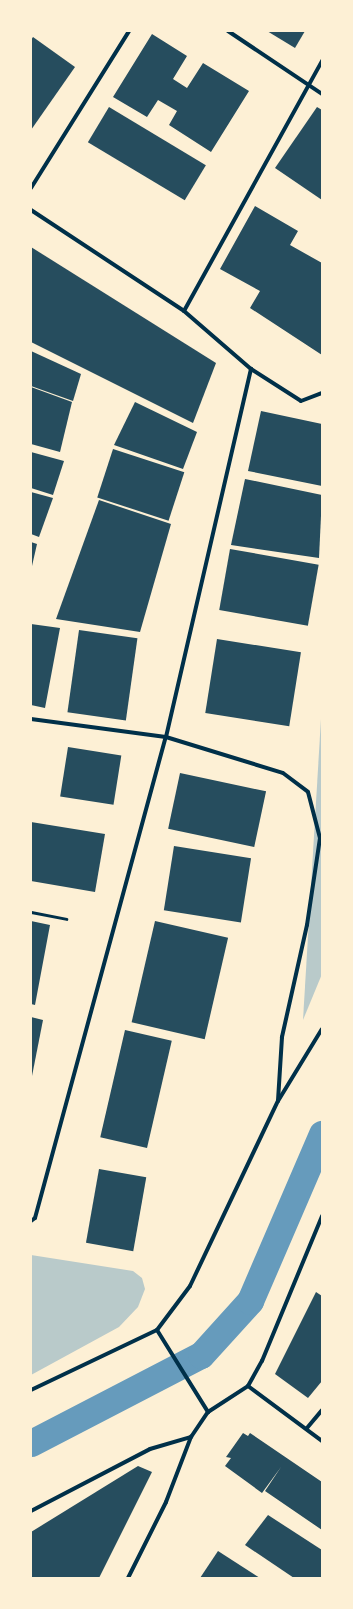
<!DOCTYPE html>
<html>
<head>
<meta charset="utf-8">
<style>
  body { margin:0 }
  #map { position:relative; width:353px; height:1609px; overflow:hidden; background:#fdf0d5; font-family:"Noto Serif",serif }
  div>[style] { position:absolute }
  .green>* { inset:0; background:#b9caca }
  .canal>* { height:27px; margin:-13.5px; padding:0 13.5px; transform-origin:13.5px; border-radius:13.5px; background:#669bbc }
  .building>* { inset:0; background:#264d5e; transform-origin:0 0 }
  .service>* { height:3px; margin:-1.5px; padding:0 1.5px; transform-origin:1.5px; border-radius:1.5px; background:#003049 }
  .minor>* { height:4px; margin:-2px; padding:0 2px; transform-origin:2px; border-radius:2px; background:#003049 }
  span { translate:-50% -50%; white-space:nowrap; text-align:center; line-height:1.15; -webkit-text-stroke:3.5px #fdf0d5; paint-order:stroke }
  .frame { position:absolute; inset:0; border:32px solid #fdf0d5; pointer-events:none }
</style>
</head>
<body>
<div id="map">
  <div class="green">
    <i style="clip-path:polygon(322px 702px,322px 974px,303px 1020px)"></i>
    <i style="clip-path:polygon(31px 1255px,133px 1271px,142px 1278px,145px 1289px,138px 1307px,119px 1327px,31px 1375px)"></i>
  </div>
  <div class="canal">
    <i style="left:31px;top:1443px;width:191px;rotate:-27.4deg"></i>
    <i style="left:201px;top:1355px;width:73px;rotate:-47.8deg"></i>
    <i style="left:250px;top:1301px;width:182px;rotate:-66.7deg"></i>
  </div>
  <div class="building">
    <i style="clip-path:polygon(267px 31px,305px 31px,295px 48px)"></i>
    <i style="clip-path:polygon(152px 34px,187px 56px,173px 79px,187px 88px,203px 63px,249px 91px,211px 152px,169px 125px,177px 111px,158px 100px,147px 117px,113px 97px)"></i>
    <i style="clip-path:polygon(33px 37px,75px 67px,31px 130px,31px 40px)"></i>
    <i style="left:109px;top:107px;width:113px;height:41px;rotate:31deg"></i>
    <i style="clip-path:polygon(317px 107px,322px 110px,322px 200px,275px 168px)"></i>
    <i style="clip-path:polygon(255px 206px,298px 231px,290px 245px,322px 263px,322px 355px,250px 308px,260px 291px,220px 269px)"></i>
    <i style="clip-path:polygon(31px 247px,216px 363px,193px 423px,31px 342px)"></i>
    <i style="clip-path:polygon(31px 351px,81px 374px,73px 401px,31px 386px)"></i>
    <i style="clip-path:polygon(31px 387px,72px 402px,60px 452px,31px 444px)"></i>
    <i style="clip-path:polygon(135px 402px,197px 432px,183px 469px,114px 445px)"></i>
    <i style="clip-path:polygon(261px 411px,322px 424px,322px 486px,248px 471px)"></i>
    <i style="left:113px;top:449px;width:75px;height:51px;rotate:18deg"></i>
    <i style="clip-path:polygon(31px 452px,64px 461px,53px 495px,31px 488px)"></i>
    <i style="clip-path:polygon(245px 479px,322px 495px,319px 558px,231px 545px)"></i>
    <i style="clip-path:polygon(31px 492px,53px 498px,39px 537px,31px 534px)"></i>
    <i style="clip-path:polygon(99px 500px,171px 524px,140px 632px,56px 619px)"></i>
    <i style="clip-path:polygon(31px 542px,37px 544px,32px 566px,31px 566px)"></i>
    <i style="left:230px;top:549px;width:90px;height:62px;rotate:10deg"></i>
    <i style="clip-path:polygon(31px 624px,60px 628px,45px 708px,31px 705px)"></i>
    <i style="left:79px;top:630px;width:59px;height:83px;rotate:8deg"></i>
    <i style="left:217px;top:639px;width:85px;height:75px;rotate:9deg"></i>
    <i style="left:68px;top:747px;width:54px;height:50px;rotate:9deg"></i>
    <i style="left:180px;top:773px;width:88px;height:57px;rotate:12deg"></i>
    <i style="clip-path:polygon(31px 822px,105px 834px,95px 892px,31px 881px)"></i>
    <i style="left:174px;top:846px;width:78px;height:65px;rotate:9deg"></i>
    <i style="clip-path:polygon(31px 921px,50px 925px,35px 1005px,31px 1004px)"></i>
    <i style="left:155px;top:921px;width:75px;height:104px;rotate:13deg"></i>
    <i style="clip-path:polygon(31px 1017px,43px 1020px,32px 1076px,31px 1076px)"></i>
    <i style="left:125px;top:1030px;width:48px;height:110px;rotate:13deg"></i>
    <i style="left:99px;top:1169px;width:48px;height:75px;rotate:10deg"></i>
    <i style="clip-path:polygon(316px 1292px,322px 1296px,322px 1381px,308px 1398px,275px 1374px)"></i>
    <i style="clip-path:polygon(243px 1433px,248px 1436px,250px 1433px,322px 1482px,322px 1530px,265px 1491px,281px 1467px,262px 1493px,225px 1466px,231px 1458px,226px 1457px)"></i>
    <i style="clip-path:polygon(138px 1466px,152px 1472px,99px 1578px,31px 1578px,31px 1532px)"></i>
    <i style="clip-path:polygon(268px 1515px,322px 1550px,322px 1578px,294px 1578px,245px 1545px)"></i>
    <i style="clip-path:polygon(218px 1551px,260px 1578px,200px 1578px)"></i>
  </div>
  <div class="service">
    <i style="left:31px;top:912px;width:36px;rotate:11deg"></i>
  </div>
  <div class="minor">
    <i style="left:228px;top:31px;width:113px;rotate:33.8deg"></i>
    <i style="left:31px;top:188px;width:185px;rotate:-58deg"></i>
    <i style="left:31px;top:210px;width:183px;rotate:33.4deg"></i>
    <i style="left:184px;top:311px;width:89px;rotate:40.9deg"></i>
    <i style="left:251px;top:369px;width:59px;rotate:32.6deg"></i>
    <i style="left:301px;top:401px;width:22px;rotate:-21deg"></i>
    <i style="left:184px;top:311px;width:286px;rotate:-61.1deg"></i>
    <i style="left:31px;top:719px;width:136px;rotate:7.6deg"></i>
    <i style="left:166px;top:737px;width:122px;rotate:17.1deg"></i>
    <i style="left:283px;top:773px;width:31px;rotate:37deg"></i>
    <i style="left:308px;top:792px;width:48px;rotate:75.4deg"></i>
    <i style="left:320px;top:838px;width:88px;rotate:98.5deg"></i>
    <i style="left:307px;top:925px;width:115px;rotate:102.6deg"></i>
    <i style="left:282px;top:1037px;width:64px;rotate:93.6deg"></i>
    <i style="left:31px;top:1221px;width:5px;rotate:-37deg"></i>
    <i style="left:35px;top:1218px;width:499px;rotate:-74.8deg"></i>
    <i style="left:166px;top:737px;width:378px;rotate:-77deg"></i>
    <i style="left:157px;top:1330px;width:97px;rotate:58.1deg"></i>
    <i style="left:248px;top:1386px;width:92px;rotate:36.6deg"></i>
    <i style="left:31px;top:1390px;width:140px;rotate:-25.5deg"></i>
    <i style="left:157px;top:1330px;width:55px;rotate:-53.1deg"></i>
    <i style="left:190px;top:1286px;width:205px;rotate:-64.6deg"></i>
    <i style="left:278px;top:1101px;width:84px;rotate:-58.6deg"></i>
    <i style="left:307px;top:1428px;width:23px;rotate:-50deg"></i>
    <i style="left:31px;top:1511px;width:134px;rotate:-27.5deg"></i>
    <i style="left:150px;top:1449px;width:43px;rotate:-16.3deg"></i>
    <i style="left:128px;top:1578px;width:85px;rotate:-63.4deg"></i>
    <i style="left:166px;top:1502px;width:70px;rotate:-69deg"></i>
    <i style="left:191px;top:1437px;width:30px;rotate:-56deg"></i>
    <i style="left:208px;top:1412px;width:48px;rotate:-33deg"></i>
    <i style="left:248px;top:1386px;width:29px;rotate:-61deg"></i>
    <i style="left:262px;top:1361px;width:157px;rotate:-67.5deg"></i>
  </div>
  <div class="frame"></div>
</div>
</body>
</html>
